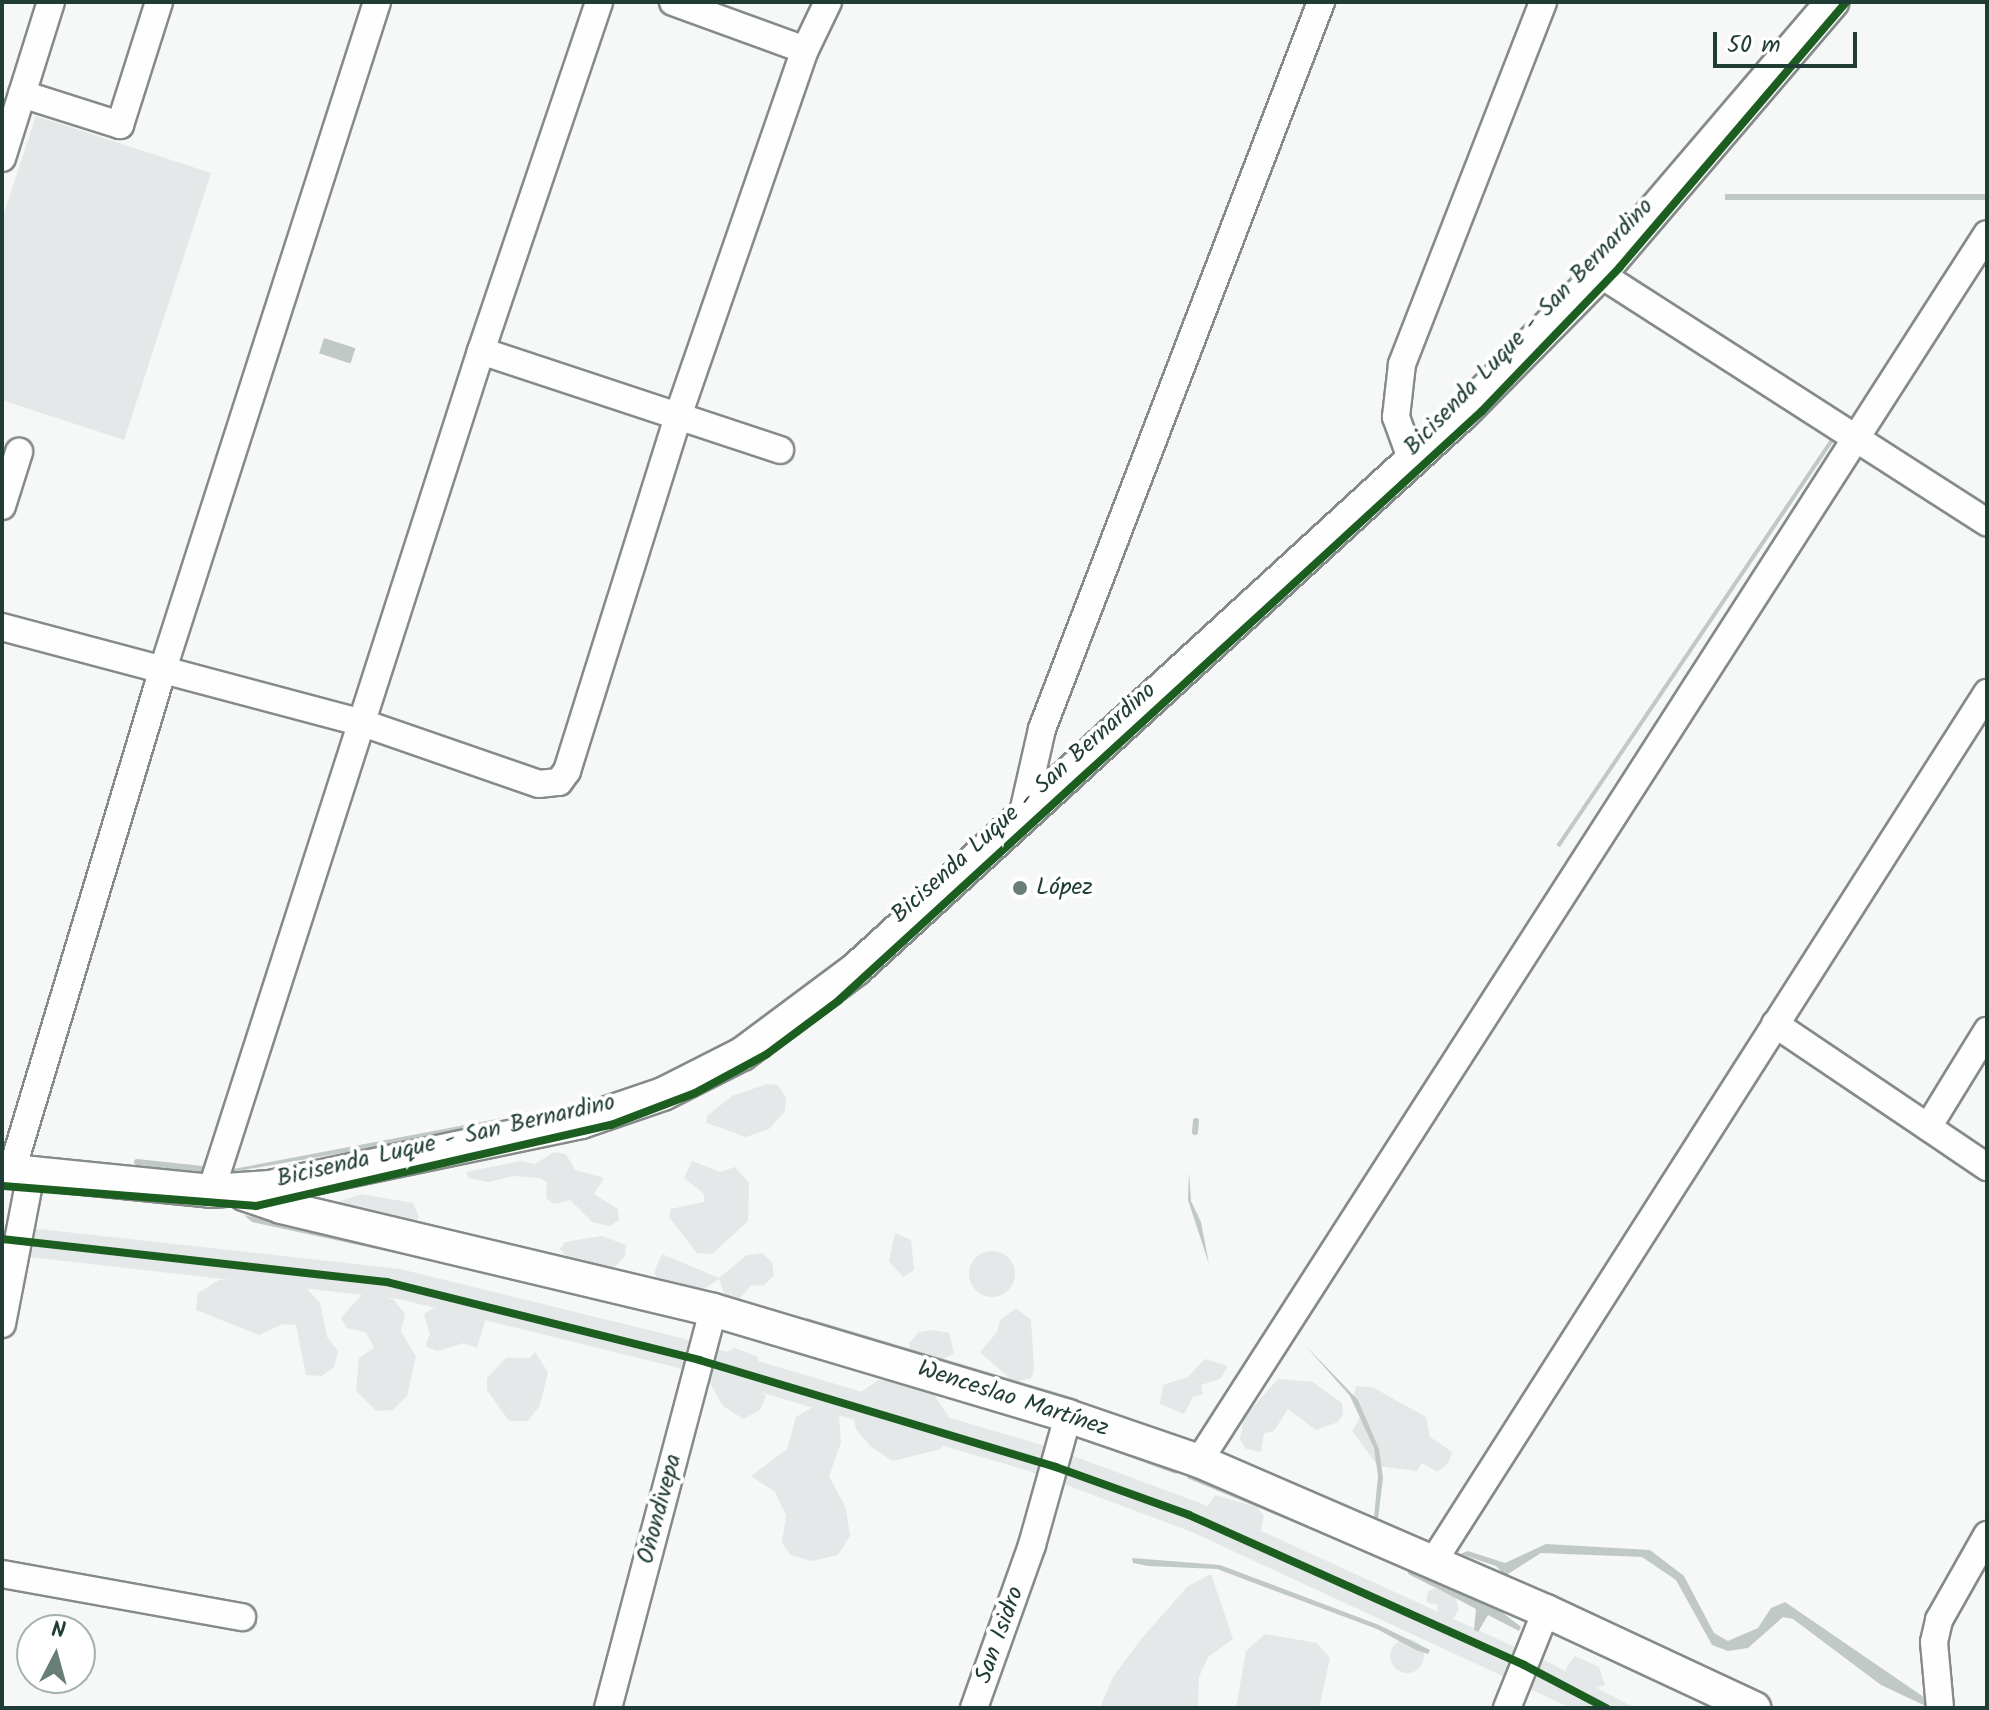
<!DOCTYPE html>
<html>
<head>
<meta charset="utf-8">
<style>
  body { margin:0 }
  #map { position:relative; width:1989px; height:1710px; overflow:hidden; background:#f6f7f7; font-family:Kalam,sans-serif }
  div>[style] { position:absolute }
  .built>* { inset:0; background:#e5e8e8 }
  .green>* { inset:0; background:#e4e8e8 }
  .round { border-radius:50% }
  .water>* { inset:0; background:#c1c9c6; transform-origin:0 0 }
  .stream>* { height:6px; margin:-3px; padding:0 3px; transform-origin:3px; border-radius:3px; background:#c1c9c6 }
  .roads { filter:drop-shadow(2px 0 #858b8a) drop-shadow(-2px 0 #858b8a) drop-shadow(0 2px #858b8a) drop-shadow(0 -2px #858b8a) }
  .minor>* { height:26px; margin:-13px; padding:0 13px; transform-origin:13px; border-radius:13px; background:#fefefe }
  .major>* { height:32px; margin:-16px; padding:0 16px; transform-origin:16px; border-radius:16px; background:#fefefe }
  .cycleway>* { height:8px; margin:-4px; padding:0 4px; transform-origin:4px; border-radius:4px; background:#1b5e20 }
  .dots>* { width:22px; height:22px; translate:-50% -50%; box-sizing:border-box; border:4px solid #fff; border-radius:50% }
  span { translate:-50% -50%; white-space:nowrap; text-align:center; line-height:1.15; -webkit-text-stroke:8px #fff; paint-order:stroke }
  .street-label { font-size:24px; color:#1f3d34 }
  .poi-label { font-size:24px; color:#1f3d34 }
  .left { translate:0 -50%; text-align:left }
  .frame { position:absolute; inset:0; border:4px solid #1f3d34; pointer-events:none }
  .north { position:absolute; left:16px; top:1614px; width:80px; height:80px; box-sizing:border-box; background:#fff; border:2px solid #a5b1ae; border-radius:50%; rotate:6deg; font-size:22px; font-weight:700; line-height:32px; text-align:center; color:#1f3d34 }
  .north::after { content:''; display:block; margin:auto; width:28px; height:36px; background:#6a7e78; clip-path:polygon(50% 0,100% 100%,50% 72%,0 100%) }
  .scale { position:absolute; left:1713px; top:32px; width:144px; height:36px; box-sizing:border-box; border:4px solid #1f3d34; border-top:0; padding-left:10px; font-size:24px; line-height:28px; white-space:nowrap; color:#1f3d34; -webkit-text-stroke:6px #fff; paint-order:stroke }
</style>
</head>
<body>
<div id="map">
  <div class="built">
    <i style="clip-path:polygon(2px 1225px,400px 1269px,677px 1337px,1052px 1448px,1200px 1503px,1550px 1663px,1635px 1708px,1571px 1708px,1192px 1532px,1029px 1471px,671px 1366px,399px 1299px,2px 1254px)"></i>
  </div>
  <div class="green">
    <i style="clip-path:polygon(36px 116px,211px 173px,124px 440px,2px 400px,2px 219px)"></i>
    <i style="clip-path:polygon(767px 1084px,778px 1085px,786px 1098px,785px 1111px,769px 1129px,746px 1137px,707px 1123px,707px 1116px,732px 1096px)"></i>
    <i style="clip-path:polygon(554px 1152px,566px 1154px,575px 1170px,604px 1178px,594px 1194px,618px 1209px,619px 1220px,610px 1226px,592px 1222px,570px 1200px,554px 1204px,546px 1198px,547px 1182px,540px 1178px,513px 1176px,488px 1182px,469px 1178px,466px 1172px,521px 1161px,535px 1164px)"></i>
    <i style="clip-path:polygon(692px 1161px,720px 1172px,735px 1167px,749px 1183px,748px 1221px,712px 1254px,697px 1253px,669px 1217px,671px 1209px,704px 1202px,704px 1194px,684px 1178px)"></i>
    <i style="clip-path:polygon(361px 1194px,413px 1203px,419px 1217px,414px 1223px,330px 1205px)"></i>
    <i style="clip-path:polygon(895px 1233px,911px 1240px,914px 1270px,903px 1277px,889px 1261px)"></i>
    <i style="clip-path:polygon(602px 1236px,626px 1245px,625px 1256px,609px 1273px,574px 1265px,560px 1249px,565px 1242px)"></i>
    <i class="round" style="left:969px;top:1251px;width:46px;height:46px"></i>
    <i style="clip-path:polygon(762px 1253px,772px 1262px,774px 1275px,764px 1285px,750px 1286px,739px 1300px,726px 1299px,719px 1279px,696px 1294px,662px 1285px,654px 1273px,662px 1254px,719px 1278px,747px 1255px)"></i>
    <i style="clip-path:polygon(284px 1278px,303px 1284px,320px 1303px,327px 1337px,338px 1351px,334px 1367px,322px 1376px,306px 1375px,296px 1325px,283px 1324px,259px 1335px,196px 1310px,198px 1293px,219px 1280px)"></i>
    <i style="clip-path:polygon(365px 1291px,394px 1300px,405px 1314px,401px 1331px,416px 1357px,407px 1396px,393px 1410px,376px 1411px,356px 1391px,359px 1358px,374px 1348px,366px 1332px,347px 1328px,341px 1318px)"></i>
    <i style="clip-path:polygon(450px 1298px,473px 1302px,487px 1314px,477px 1348px,464px 1343px,437px 1351px,425px 1346px,430px 1334px,424px 1314px)"></i>
    <i style="clip-path:polygon(1016px 1308px,1031px 1320px,1034px 1367px,1032px 1378px,1014px 1382px,980px 1352px,997px 1332px,1000px 1320px)"></i>
    <i style="clip-path:polygon(934px 1330px,949px 1333px,954px 1354px,928px 1365px,911px 1356px,909px 1343px,919px 1332px)"></i>
    <i style="clip-path:polygon(735px 1348px,758px 1357px,760px 1391px,766px 1396px,760px 1410px,743px 1419px,723px 1406px,707px 1378px,717px 1357px)"></i>
    <i style="clip-path:polygon(535px 1352px,548px 1372px,540px 1405px,528px 1421px,509px 1421px,487px 1390px,487px 1378px,506px 1358px,529px 1358px)"></i>
    <i style="clip-path:polygon(1205px 1359px,1228px 1366px,1220px 1379px,1201px 1385px,1203px 1394px,1193px 1397px,1184px 1414px,1160px 1404px,1163px 1385px,1188px 1377px)"></i>
    <i style="clip-path:polygon(1278px 1379px,1313px 1382px,1342px 1403px,1343px 1414px,1338px 1422px,1316px 1430px,1288px 1409px,1274px 1431px,1264px 1433px,1261px 1452px,1246px 1449px,1240px 1439px,1244px 1417px)"></i>
    <i style="clip-path:polygon(878px 1380px,905px 1382px,932px 1392px,952px 1422px,941px 1449px,893px 1461px,871px 1447px,856px 1429px,853px 1414px,857px 1395px)"></i>
    <i style="clip-path:polygon(1356px 1386px,1372px 1387px,1426px 1417px,1430px 1437px,1452px 1452px,1449px 1462px,1438px 1472px,1422px 1463px,1417px 1471px,1378px 1466px,1352px 1431px,1363px 1412px,1353px 1401px)"></i>
    <i style="clip-path:polygon(816px 1405px,830px 1406px,839px 1415px,841px 1443px,829px 1476px,846px 1508px,850px 1536px,838px 1555px,811px 1561px,791px 1555px,782px 1543px,786px 1515px,775px 1492px,751px 1476px,787px 1449px,796px 1417px)"></i>
    <i style="clip-path:polygon(1215px 1495px,1257px 1507px,1264px 1516px,1260px 1535px,1235px 1549px,1216px 1541px,1203px 1513px)"></i>
    <i style="clip-path:polygon(1211px 1574px,1233px 1639px,1208px 1657px,1199px 1677px,1198px 1708px,1100px 1708px,1113px 1677px,1142px 1638px,1188px 1586px)"></i>
    <i style="clip-path:polygon(1438px 1587px,1455px 1596px,1459px 1609px,1451px 1623px,1438px 1618px,1438px 1605px,1426px 1602px,1428px 1591px)"></i>
    <i style="clip-path:polygon(1265px 1634px,1317px 1643px,1330px 1658px,1319px 1708px,1236px 1708px,1246px 1651px)"></i>
    <i class="round" style="left:1390px;top:1639px;width:34px;height:34px"></i>
    <i style="clip-path:polygon(1575px 1656px,1599px 1667px,1605px 1685px,1581px 1693px,1572px 1688px,1565px 1681px,1566px 1668px)"></i>
  </div>
  <div class="water">
    <i style="left:1987px;top:194px;width:6px;height:262px;rotate:90deg"></i>
    <i style="left:324px;top:338px;width:33px;height:16px;rotate:18deg"></i>
    <i style="left:1831px;top:438px;width:4px;height:491px;rotate:34deg"></i>
    <i style="clip-path:polygon(502px 1118px,444px 1135px,232px 1172px,233px 1169px)"></i>
    <i style="clip-path:polygon(1189px 1172px,1191px 1201px,1201px 1222px,1209px 1264px,1188px 1200px)"></i>
    <i style="clip-path:polygon(244px 1215px,410px 1252px,409px 1256px,252px 1222px)"></i>
    <i style="clip-path:polygon(807px 1318px,1078px 1399px,1077px 1403px,807px 1320px)"></i>
    <i style="clip-path:polygon(1304px 1344px,1358px 1400px,1379px 1449px,1383px 1478px,1378px 1519px,1426px 1543px,1221px 1455px,1374px 1517px,1378px 1476px,1374px 1448px,1350px 1396px)"></i>
    <i style="left:1075px;top:1433px;width:109px;height:4px;rotate:20deg"></i>
    <i style="clip-path:polygon(1190px 1475px,1416px 1573px,1187px 1478px)"></i>
    <i style="clip-path:polygon(1546px 1544px,1650px 1550px,1684px 1576px,1714px 1633px,1728px 1641px,1758px 1628px,1771px 1608px,1785px 1602px,1931px 1702px,1930px 1708px,1881px 1685px,1793px 1619px,1783px 1617px,1748px 1648px,1728px 1651px,1712px 1645px,1676px 1580px,1642px 1557px,1541px 1553px,1505px 1576px,1496px 1566px,1460px 1554px,1468px 1551px,1505px 1563px)"></i>
    <i style="clip-path:polygon(1132px 1558px,1220px 1565px,1379px 1625px,1430px 1650px,1428px 1654px,1416px 1650px,1377px 1629px,1217px 1569px,1148px 1566px,1133px 1563px)"></i>
    <i style="clip-path:polygon(1429px 1579px,1493px 1605px,1521px 1627px,1519px 1631px,1488px 1615px,1478px 1632px,1474px 1630px,1476px 1609px,1427px 1583px)"></i>
  </div>
  <div class="stream">
    <i style="left:1195px;top:1132px;width:11px;rotate:-85deg"></i>
    <i style="left:137px;top:1162px;width:66px;rotate:6.1deg"></i>
    <i style="left:1411px;top:1572px;width:25px;rotate:27deg"></i>
  </div>
  <div class="roads">
    <div class="minor">
      <i style="left:673px;top:2px;width:140px;rotate:20deg"></i>
      <i style="left:22px;top:94px;width:103px;rotate:17.6deg"></i>
      <i style="left:120px;top:125px;width:129px;rotate:-72.4deg"></i>
      <i style="left:2px;top:158px;width:164px;rotate:-72.6deg"></i>
      <i style="left:1600px;top:274px;width:460px;rotate:32.7deg"></i>
      <i style="left:481px;top:351px;width:315px;rotate:18.3deg"></i>
      <i style="left:1412px;top:461px;width:47px;rotate:-110deg"></i>
      <i style="left:1396px;top:417px;width:53px;rotate:-83.5deg"></i>
      <i style="left:1402px;top:364px;width:388px;rotate:-68.7deg"></i>
      <i style="left:2px;top:506px;width:57px;rotate:-72.5deg"></i>
      <i style="left:2px;top:627px;width:370px;rotate:14.9deg"></i>
      <i style="left:360px;top:722px;width:189px;rotate:19.1deg"></i>
      <i style="left:539px;top:784px;width:20px;rotate:-6deg"></i>
      <i style="left:559px;top:782px;width:14px;rotate:-54deg"></i>
      <i style="left:567px;top:771px;width:372px;rotate:-72.6deg"></i>
      <i style="left:678px;top:416px;width:387px;rotate:-70.9deg"></i>
      <i style="left:805px;top:50px;width:53px;rotate:-64.4deg"></i>
      <i style="left:1022px;top:817px;width:90px;rotate:-77.2deg"></i>
      <i style="left:1042px;top:729px;width:779px;rotate:-69deg"></i>
      <i style="left:1775px;top:1024px;width:256px;rotate:34deg"></i>
      <i style="left:1928px;top:1127px;width:113px;rotate:-58.4deg"></i>
      <i style="left:12px;top:1170px;width:523px;rotate:-73.23deg"></i>
      <i style="left:163px;top:669px;width:700px;rotate:-72.21deg"></i>
      <i style="left:211px;top:1191px;width:882px;rotate:-72.18deg"></i>
      <i style="left:481px;top:351px;width:368px;rotate:-71.3deg"></i>
      <i style="left:2px;top:1324px;width:154px;rotate:-79.1deg"></i>
      <i style="left:1199px;top:1461px;width:1458px;rotate:-57.29deg"></i>
      <i style="left:1433px;top:1562px;width:1031px;rotate:-57.48deg"></i>
      <i style="left:2px;top:1574px;width:244px;rotate:10.2deg"></i>
      <i style="left:608px;top:1708px;width:412px;rotate:-75.2deg"></i>
      <i style="left:974px;top:1708px;width:173px;rotate:-70.4deg"></i>
      <i style="left:1032px;top:1545px;width:134px;rotate:-74.4deg"></i>
      <i style="left:1507px;top:1708px;width:105px;rotate:-68.1deg"></i>
      <i style="left:1940px;top:1708px;width:66px;rotate:-95.2deg"></i>
      <i style="left:1934px;top:1642px;width:23px;rotate:-77deg"></i>
      <i style="left:1939px;top:1620px;width:98px;rotate:-60.5deg"></i>
    </div>
    <div class="major">
      <i style="left:2px;top:1170px;width:210px;rotate:5.7deg"></i>
      <i style="left:211px;top:1191px;width:59px;rotate:-3.9deg"></i>
      <i style="left:270px;top:1187px;width:318px;rotate:-11.8deg"></i>
      <i style="left:581px;top:1122px;width:87px;rotate:-18.9deg"></i>
      <i style="left:663px;top:1094px;width:89px;rotate:-26.9deg"></i>
      <i style="left:742px;top:1054px;width:142px;rotate:-36.7deg"></i>
      <i style="left:856px;top:969px;width:825px;rotate:-42.49deg"></i>
      <i style="left:1464px;top:412px;width:194px;rotate:-45.4deg"></i>
      <i style="left:1600px;top:274px;width:358px;rotate:-49.5deg"></i>
      <i style="left:244px;top:1194px;width:39px;rotate:19deg"></i>
      <i style="left:281px;top:1207px;width:444px;rotate:13.4deg"></i>
      <i style="left:713px;top:1310px;width:370px;rotate:16.6deg"></i>
      <i style="left:1068px;top:1416px;width:139px;rotate:19deg"></i>
      <i style="left:1199px;top:1461px;width:378px;rotate:23.4deg"></i>
      <i style="left:1546px;top:1611px;width:230px;rotate:25deg"></i>
    </div>
  </div>
  <div class="cycleway">
    <i style="left:2px;top:1186px;width:255px;rotate:4.5deg"></i>
    <i style="left:256px;top:1206px;width:364px;rotate:-12.9deg"></i>
    <i style="left:611px;top:1125px;width:90px;rotate:-20.9deg"></i>
    <i style="left:695px;top:1093px;width:82px;rotate:-28.4deg"></i>
    <i style="left:767px;top:1054px;width:89px;rotate:-36.7deg"></i>
    <i style="left:838px;top:1001px;width:873px;rotate:-42.49deg"></i>
    <i style="left:1482px;top:411px;width:198px;rotate:-46.2deg"></i>
    <i style="left:1619px;top:268px;width:350px;rotate:-49.5deg"></i>
    <i style="left:2px;top:1239px;width:387px;rotate:6.4deg"></i>
    <i style="left:387px;top:1282px;width:322px;rotate:14deg"></i>
    <i style="left:699px;top:1360px;width:373px;rotate:16.7deg"></i>
    <i style="left:1056px;top:1467px;width:141px;rotate:19.8deg"></i>
    <i style="left:1189px;top:1515px;width:367px;rotate:24.1deg"></i>
    <i style="left:1524px;top:1665px;width:93px;rotate:27.7deg"></i>
  </div>
  <div class="dots">
    <i style="left:1020px;top:888px;background:#6a7e78"></i>
  </div>
  <div class="street-label">
    <span style="left:1529px;top:327px;rotate:-46deg">Bicisenda Luque - San Bernardino</span>
    <span style="left:1024px;top:803px;rotate:-42deg">Bicisenda Luque - San Bernardino</span>
    <span style="left:446px;top:1141px;rotate:-13deg">Bicisenda Luque - San Bernardino</span>
    <span style="left:1013px;top:1399px;rotate:18deg">Wenceslao Martínez</span>
    <span style="left:660px;top:1509px;rotate:-75deg">Oñondivepa</span>
    <span style="left:1000px;top:1635px;rotate:-70deg">San Isidro</span>
  </div>
  <div class="poi-label">
    <span class="left" style="left:1036px;top:888px">López</span>
  </div>
  <div class="frame"></div>
  <div class="north">N</div>
  <div class="scale">50 m</div>
</div>
</body>
</html>
